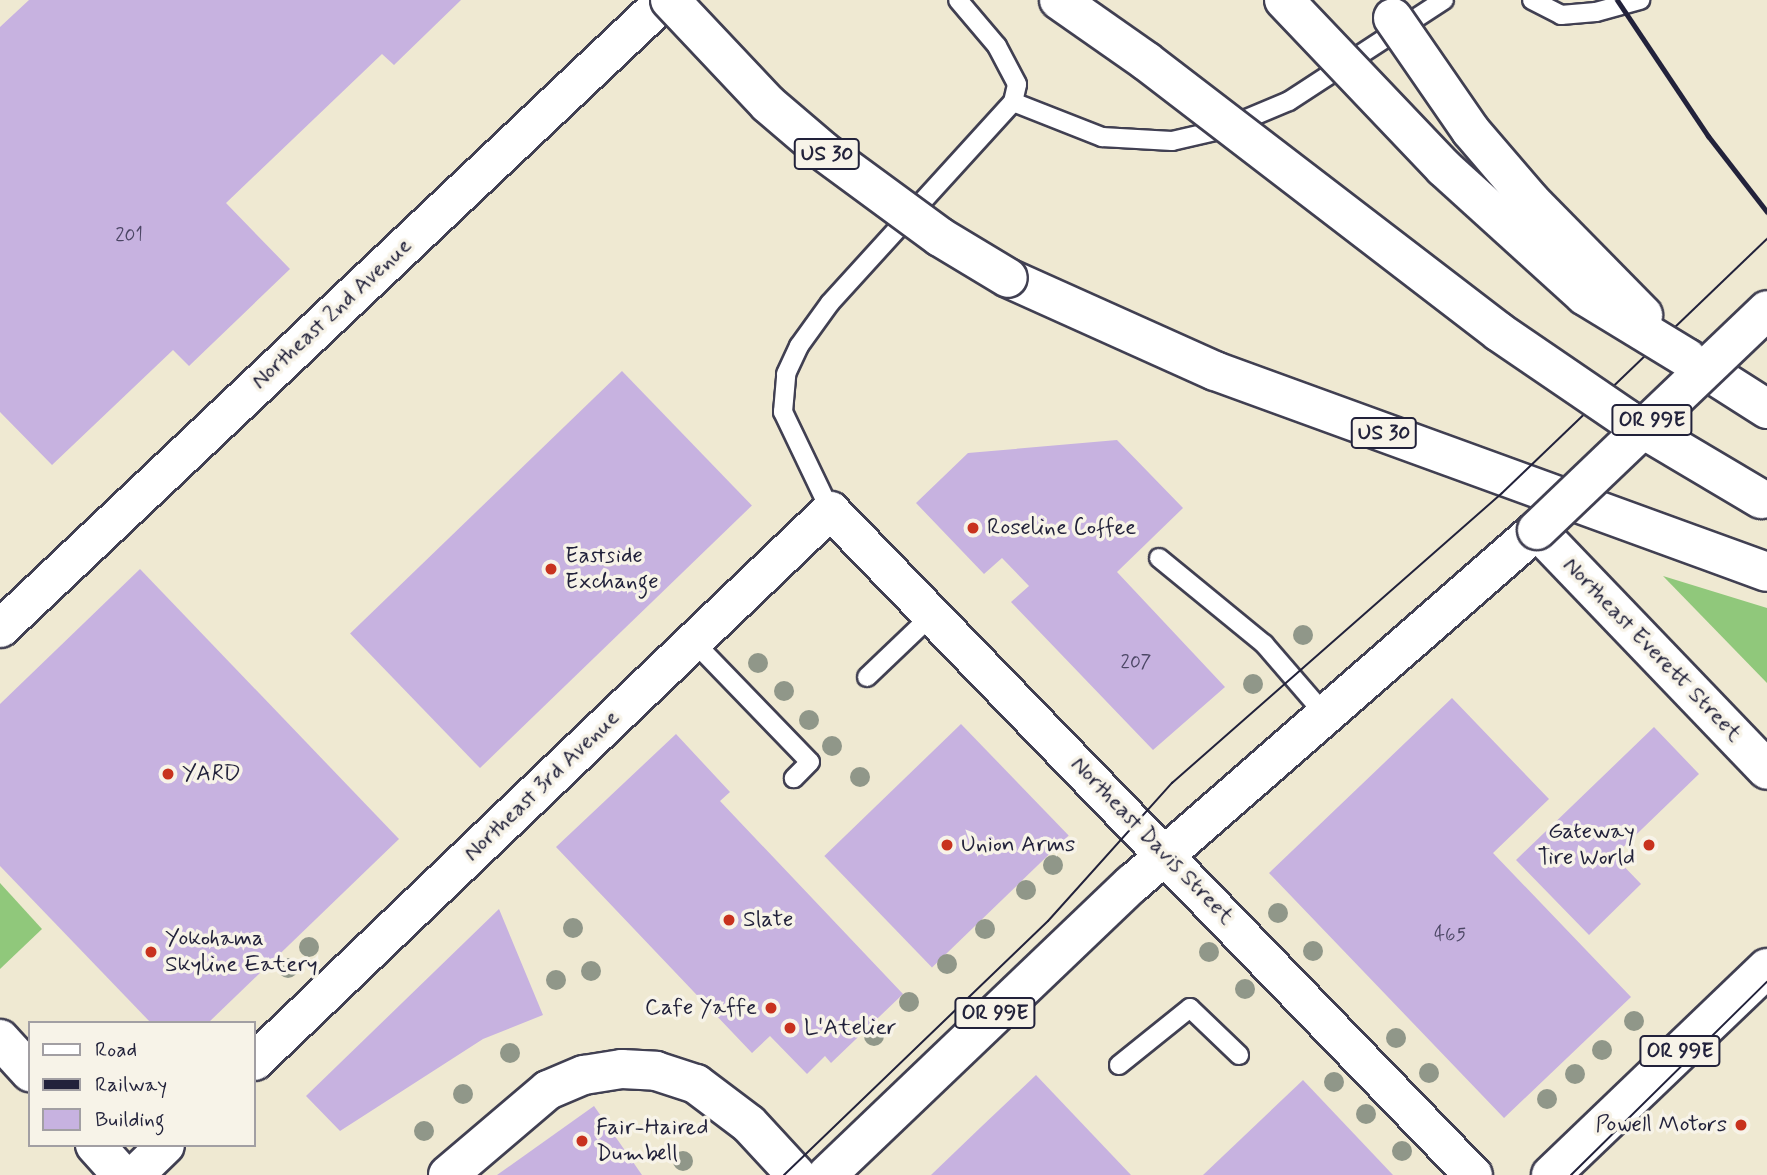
<!DOCTYPE html>
<html>
<head>
<meta charset="utf-8">
<style>
  body { margin:0 }
  #map { position:relative; width:1767px; height:1175px; overflow:hidden; background:#efe9d2; font-family:Mynerve,sans-serif }
  div>[style] { position:absolute }
  .green>* { inset:0; background:#90c87b }
  .building>* { inset:0; background:#c7b2e0; transform-origin:0 0 }
  .roads { filter:drop-shadow(2px 0 #414052) drop-shadow(-2px 0 #414052) drop-shadow(0 2px #414052) drop-shadow(0 -2px #414052) }
  .lane>* { height:18px; margin:-9px; padding:0 9px; transform-origin:9px; border-radius:9px; background:#fff }
  .street>* { height:37px; margin:-18.5px; padding:0 18.5px; transform-origin:18.5px; border-radius:18.5px; background:#fff }
  .primary>* { height:38px; margin:-19px; padding:0 19px; transform-origin:19px; border-radius:19px; background:#fff }
  .highway>* { height:38px; margin:-19px; padding:0 19px; transform-origin:19px; border-radius:19px; background:#fff }
  .tram>* { height:2px; margin:-1px; padding:0 1px; transform-origin:1px; border-radius:1px; background:#22223b }
  .rail>* { height:5px; margin:-2.5px; padding:0 2.5px; transform-origin:2.5px; border-radius:2.5px; background:#22223b }
  .bridges { filter:drop-shadow(2px 0 #414052) drop-shadow(-2px 0 #414052) drop-shadow(0 2px #414052) drop-shadow(0 -2px #414052) }
  .primary-bridge>* { height:38px; margin:-19px; padding:0 19px; transform-origin:19px; border-radius:19px; background:#fff }
  .highway-bridge>* { height:38px; margin:-19px; padding:0 19px; transform-origin:19px; border-radius:19px; background:#fff }
  .trees>* { width:20px; height:20px; margin:-10px; border-radius:50%; background:#909789 }
  .dots>* { width:19px; height:19px; translate:-50% -50%; box-sizing:border-box; border:4px solid #f7f3e8; border-radius:50% }
  span { translate:-50% -50%; white-space:nowrap; text-align:center; line-height:1.15; -webkit-text-stroke:7px #f7f3e8; paint-order:stroke }
  .number-label { font-size:19px; color:#4b4664 }
  .number-label span { -webkit-text-stroke-width:0 }
  .shield-label span { padding:2px 5px; background:#f7f3e8; border:2px solid; border-radius:5px; -webkit-text-stroke-width:0 }
  .shield-label { font-size:21px; color:#22223b; font-weight:700 }
  .street-label { font-size:23px; color:#22223b }
  .poi-label { font-size:23px; color:#22223b }
  .left { translate:0 -50%; text-align:left }
  .right { translate:-100% -50%; text-align:right }
  .legend { position:absolute; left:28px; top:1021px; width:228px; height:126px; box-sizing:border-box; background:#f7f3e8; border:2px solid #a29fa3; margin:0; padding:9px 12px; list-style:none; font-size:21px; color:#22223b }
  .legend li { display:flex; align-items:center; gap:14px; height:35px }
  .legend b { width:35px; border:2px solid #a29fa3 }
</style>
</head>
<body>
<div id="map">
  <div class="green">
    <i style="clip-path:polygon(1663px 576px,1767px 608px,1767px 683px)"></i>
    <i style="clip-path:polygon(0 883px,42px 929px,0 969px)"></i>
  </div>
  <div class="building">
    <i style="clip-path:polygon(29px 0,461px 0,394px 65px,382px 54px,226px 203px,290px 269px,189px 366px,173px 350px,52px 465px,0 412px,0 27px)"></i>
    <i style="left:622px;top:371px;width:187px;height:378px;rotate:46deg"></i>
    <i style="clip-path:polygon(1117px 440px,1183px 508px,1117px 572px,1225px 687px,1153px 750px,1011px 602px,1029px 586px,1002px 558px,984px 574px,916px 503px,968px 453px)"></i>
    <i style="clip-path:polygon(140px 569px,399px 839px,208px 1023px,151px 1023px,0 866px,0 704px)"></i>
    <i style="clip-path:polygon(1452px 698px,1549px 799px,1493px 853px,1631px 997px,1504px 1118px,1269px 873px)"></i>
    <i style="left:961px;top:724px;width:155px;height:190px;rotate:46deg"></i>
    <i style="clip-path:polygon(1654px 727px,1699px 774px,1614px 856px,1641px 884px,1589px 935px,1516px 860px)"></i>
    <i style="clip-path:polygon(676px 734px,730px 792px,720px 801px,903px 994px,831px 1063px,825px 1056px,807px 1074px,770px 1036px,752px 1053px,556px 847px)"></i>
    <i style="clip-path:polygon(499px 909px,543px 1015px,483px 1039px,340px 1131px,306px 1096px)"></i>
    <i style="clip-path:polygon(1036px 1075px,1131px 1175px,931px 1175px,981px 1127px)"></i>
    <i style="clip-path:polygon(1303px 1080px,1393px 1175px,1203px 1175px)"></i>
    <i style="clip-path:polygon(594px 1106px,642px 1175px,497px 1175px)"></i>
  </div>
  <div class="roads">
    <div class="lane">
      <i style="left:1532px;top:0;width:33px;rotate:27deg"></i>
      <i style="left:1561px;top:15px;width:35px;rotate:-5deg"></i>
      <i style="left:1596px;top:12px;width:46px;rotate:-15.3deg"></i>
      <i style="left:1013px;top:102px;width:96px;rotate:21.5deg"></i>
      <i style="left:1102px;top:137px;width:70px;rotate:3.3deg"></i>
      <i style="left:1172px;top:141px;width:49px;rotate:-12.9deg"></i>
      <i style="left:1220px;top:130px;width:75px;rotate:-22.8deg"></i>
      <i style="left:1289px;top:101px;width:185px;rotate:-33.1deg"></i>
      <i style="left:830px;top:510px;width:109px;rotate:-115.6deg"></i>
      <i style="left:783px;top:412px;width:38px;rotate:-85deg"></i>
      <i style="left:786px;top:374px;width:31px;rotate:-65deg"></i>
      <i style="left:799px;top:346px;width:53px;rotate:-54.2deg"></i>
      <i style="left:830px;top:303px;width:272px;rotate:-47.7deg"></i>
      <i style="left:1013px;top:102px;width:18px;rotate:-77deg"></i>
      <i style="left:1017px;top:84px;width:43px;rotate:-117.8deg"></i>
      <i style="left:997px;top:46px;width:60px;rotate:-130.3deg"></i>
      <i style="left:1159px;top:558px;width:136px;rotate:39.3deg"></i>
      <i style="left:1264px;top:644px;width:96px;rotate:49.2deg"></i>
      <i style="left:693px;top:641px;width:168px;rotate:46deg"></i>
      <i style="left:810px;top:762px;width:23px;rotate:135deg"></i>
      <i style="left:867px;top:677px;width:91px;rotate:-43.7deg"></i>
      <i style="left:1119px;top:1065px;width:91px;rotate:-38.8deg"></i>
      <i style="left:1190px;top:1008px;width:68px;rotate:43.8deg"></i>
    </div>
    <div class="street">
      <i style="left:0;top:628px;width:914px;rotate:-43.4deg"></i>
      <i style="left:254px;top:1061px;width:797px;rotate:-43.73deg"></i>
      <i style="left:830px;top:510px;width:925px;rotate:45.96deg"></i>
      <i style="left:134px;top:1175px;width:43px;rotate:-44.1deg"></i>
    </div>
    <div class="primary">
      <i style="left:0;top:1039px;width:45px;rotate:47.7deg"></i>
      <i style="left:95px;top:1145px;width:40px;rotate:48deg"></i>
      <i style="left:448px;top:1175px;width:131px;rotate:-40.4deg"></i>
      <i style="left:548px;top:1090px;width:39px;rotate:-23deg"></i>
      <i style="left:584px;top:1075px;width:38px;rotate:-9deg"></i>
      <i style="left:622px;top:1069px;width:34px;rotate:3deg"></i>
      <i style="left:656px;top:1071px;width:42px;rotate:18deg"></i>
      <i style="left:696px;top:1084px;width:66px;rotate:37deg"></i>
      <i style="left:749px;top:1124px;width:69px;rotate:47.3deg"></i>
      <i style="left:827px;top:1175px;width:422px;rotate:-43.7deg"></i>
      <i style="left:1132px;top:884px;width:538px;rotate:-41.16deg"></i>
      <i style="left:1537px;top:530px;width:332px;rotate:46.2deg"></i>
    </div>
    <div class="highway">
      <i style="left:1008px;top:278px;width:227px;rotate:24.2deg"></i>
      <i style="left:1215px;top:371px;width:587px;rotate:20.01deg"></i>
      <i style="left:1687px;top:358px;width:95px;rotate:32.5deg"></i>
      <i style="left:1551px;top:1175px;width:299px;rotate:-43.8deg"></i>
    </div>
  </div>
  <div class="tram">
    <i style="left:784px;top:1175px;width:366px;rotate:-43.9deg"></i>
    <i style="left:1048px;top:921px;width:186px;rotate:-48.1deg"></i>
    <i style="left:1172px;top:783px;width:439px;rotate:-41.3deg"></i>
    <i style="left:1502px;top:493px;width:367px;rotate:-43.8deg"></i>
    <i style="left:1571px;top:1175px;width:275px;rotate:-44.6deg"></i>
  </div>
  <div class="rail">
    <i style="left:1617px;top:0;width:164px;rotate:56.2deg"></i>
    <i style="left:1708px;top:136px;width:96px;rotate:52.2deg"></i>
  </div>
  <div class="bridges">
    <div class="primary-bridge">
      <i style="left:1537px;top:530px;width:318px;rotate:-43.7deg"></i>
    </div>
    <div class="highway-bridge">
      <i style="left:670px;top:0;width:143px;rotate:46.7deg"></i>
      <i style="left:768px;top:104px;width:72px;rotate:40.5deg"></i>
      <i style="left:823px;top:151px;width:145px;rotate:36.3deg"></i>
      <i style="left:940px;top:237px;width:79px;rotate:31.1deg"></i>
      <i style="left:1059px;top:0;width:106px;rotate:35deg"></i>
      <i style="left:1146px;top:61px;width:445px;rotate:37.5deg"></i>
      <i style="left:1499px;top:332px;width:156px;rotate:34.3deg"></i>
      <i style="left:1628px;top:420px;width:155px;rotate:30.7deg"></i>
      <i style="left:1284px;top:0;width:232px;rotate:46.4deg"></i>
      <i style="left:1444px;top:168px;width:190px;rotate:42.2deg"></i>
      <i style="left:1585px;top:296px;width:119px;rotate:31.3deg"></i>
      <i style="left:1393px;top:18px;width:137px;rotate:55.4deg"></i>
      <i style="left:1471px;top:131px;width:92px;rotate:49.4deg"></i>
      <i style="left:1531px;top:201px;width:160px;rotate:45.5deg"></i>
    </div>
  </div>
  <div class="trees">
    <i style="left:1303px;top:635px"></i>
    <i style="left:758px;top:663px"></i>
    <i style="left:1253px;top:684px"></i>
    <i style="left:784px;top:691px"></i>
    <i style="left:809px;top:720px"></i>
    <i style="left:832px;top:746px"></i>
    <i style="left:860px;top:777px"></i>
    <i style="left:1053px;top:865px"></i>
    <i style="left:1026px;top:890px"></i>
    <i style="left:1278px;top:913px"></i>
    <i style="left:573px;top:928px"></i>
    <i style="left:985px;top:929px"></i>
    <i style="left:309px;top:947px"></i>
    <i style="left:1313px;top:951px"></i>
    <i style="left:1209px;top:952px"></i>
    <i style="left:947px;top:964px"></i>
    <i style="left:288px;top:968px"></i>
    <i style="left:591px;top:971px"></i>
    <i style="left:556px;top:980px"></i>
    <i style="left:1245px;top:989px"></i>
    <i style="left:909px;top:1002px"></i>
    <i style="left:1634px;top:1021px"></i>
    <i style="left:874px;top:1036px"></i>
    <i style="left:1396px;top:1038px"></i>
    <i style="left:1602px;top:1050px"></i>
    <i style="left:510px;top:1053px"></i>
    <i style="left:1429px;top:1073px"></i>
    <i style="left:1575px;top:1074px"></i>
    <i style="left:1334px;top:1082px"></i>
    <i style="left:463px;top:1094px"></i>
    <i style="left:1547px;top:1099px"></i>
    <i style="left:1366px;top:1114px"></i>
    <i style="left:424px;top:1131px"></i>
    <i style="left:1402px;top:1151px"></i>
    <i style="left:683px;top:1161px"></i>
  </div>
  <div class="dots">
    <i style="left:973px;top:528px;background:#c8321e"></i>
    <i style="left:551px;top:569px;background:#c8321e"></i>
    <i style="left:168px;top:774px;background:#c8321e"></i>
    <i style="left:947px;top:845px;background:#c8321e"></i>
    <i style="left:1649px;top:845px;background:#c8321e"></i>
    <i style="left:729px;top:920px;background:#c8321e"></i>
    <i style="left:151px;top:952px;background:#c8321e"></i>
    <i style="left:771px;top:1008px;background:#c8321e"></i>
    <i style="left:790px;top:1028px;background:#c8321e"></i>
    <i style="left:1741px;top:1125px;background:#c8321e"></i>
    <i style="left:582px;top:1141px;background:#c8321e"></i>
  </div>
  <div class="number-label">
    <span style="left:129px;top:236px">201</span>
    <span style="left:1136px;top:663px">207</span>
    <span style="left:1450px;top:935px">465</span>
  </div>
  <div class="shield-label">
    <span style="left:827px;top:154px">US 30</span>
    <span style="left:1652px;top:420px">OR 99E</span>
    <span style="left:1384px;top:433px">US 30</span>
    <span style="left:995px;top:1013px">OR 99E</span>
    <span style="left:1680px;top:1051px">OR 99E</span>
  </div>
  <div class="street-label">
    <span style="left:332px;top:314px;rotate:-43deg">Northeast 2nd Avenue</span>
    <span style="left:1652px;top:650px;rotate:46deg">Northeast Everett Street</span>
    <span style="left:542px;top:786px;rotate:-44deg">Northeast 3rd Avenue</span>
    <span style="left:1152px;top:841px;rotate:46deg">Northeast Davis Street</span>
  </div>
  <div class="poi-label">
    <span class="left" style="left:987px;top:528px">Roseline Coffee</span>
    <span class="left" style="left:565px;top:569px">Eastside<br>Exchange</span>
    <span class="left" style="left:182px;top:774px">YARD</span>
    <span class="right" style="left:1635px;top:845px">Gateway<br>Tire World</span>
    <span class="left" style="left:961px;top:845px">Union Arms</span>
    <span class="left" style="left:743px;top:920px">Slate</span>
    <span class="left" style="left:165px;top:952px">Yokohama<br>Skyline Eatery</span>
    <span class="right" style="left:757px;top:1008px">Cafe Yaffe</span>
    <span class="left" style="left:804px;top:1028px">L'Atelier</span>
    <span class="right" style="left:1727px;top:1125px">Powell Motors</span>
    <span class="left" style="left:596px;top:1141px">Fair-Haired<br>Dumbell</span>
  </div>
  <ul class="legend">
  <li><b style="height:9px;background:#fff"></b>Road</li>
  <li><b style="height:9px;background:#22223b"></b>Railway</li>
  <li><b style="height:19px;background:#c7b2e0"></b>Building</li>
  </ul>
</div>
</body>
</html>
